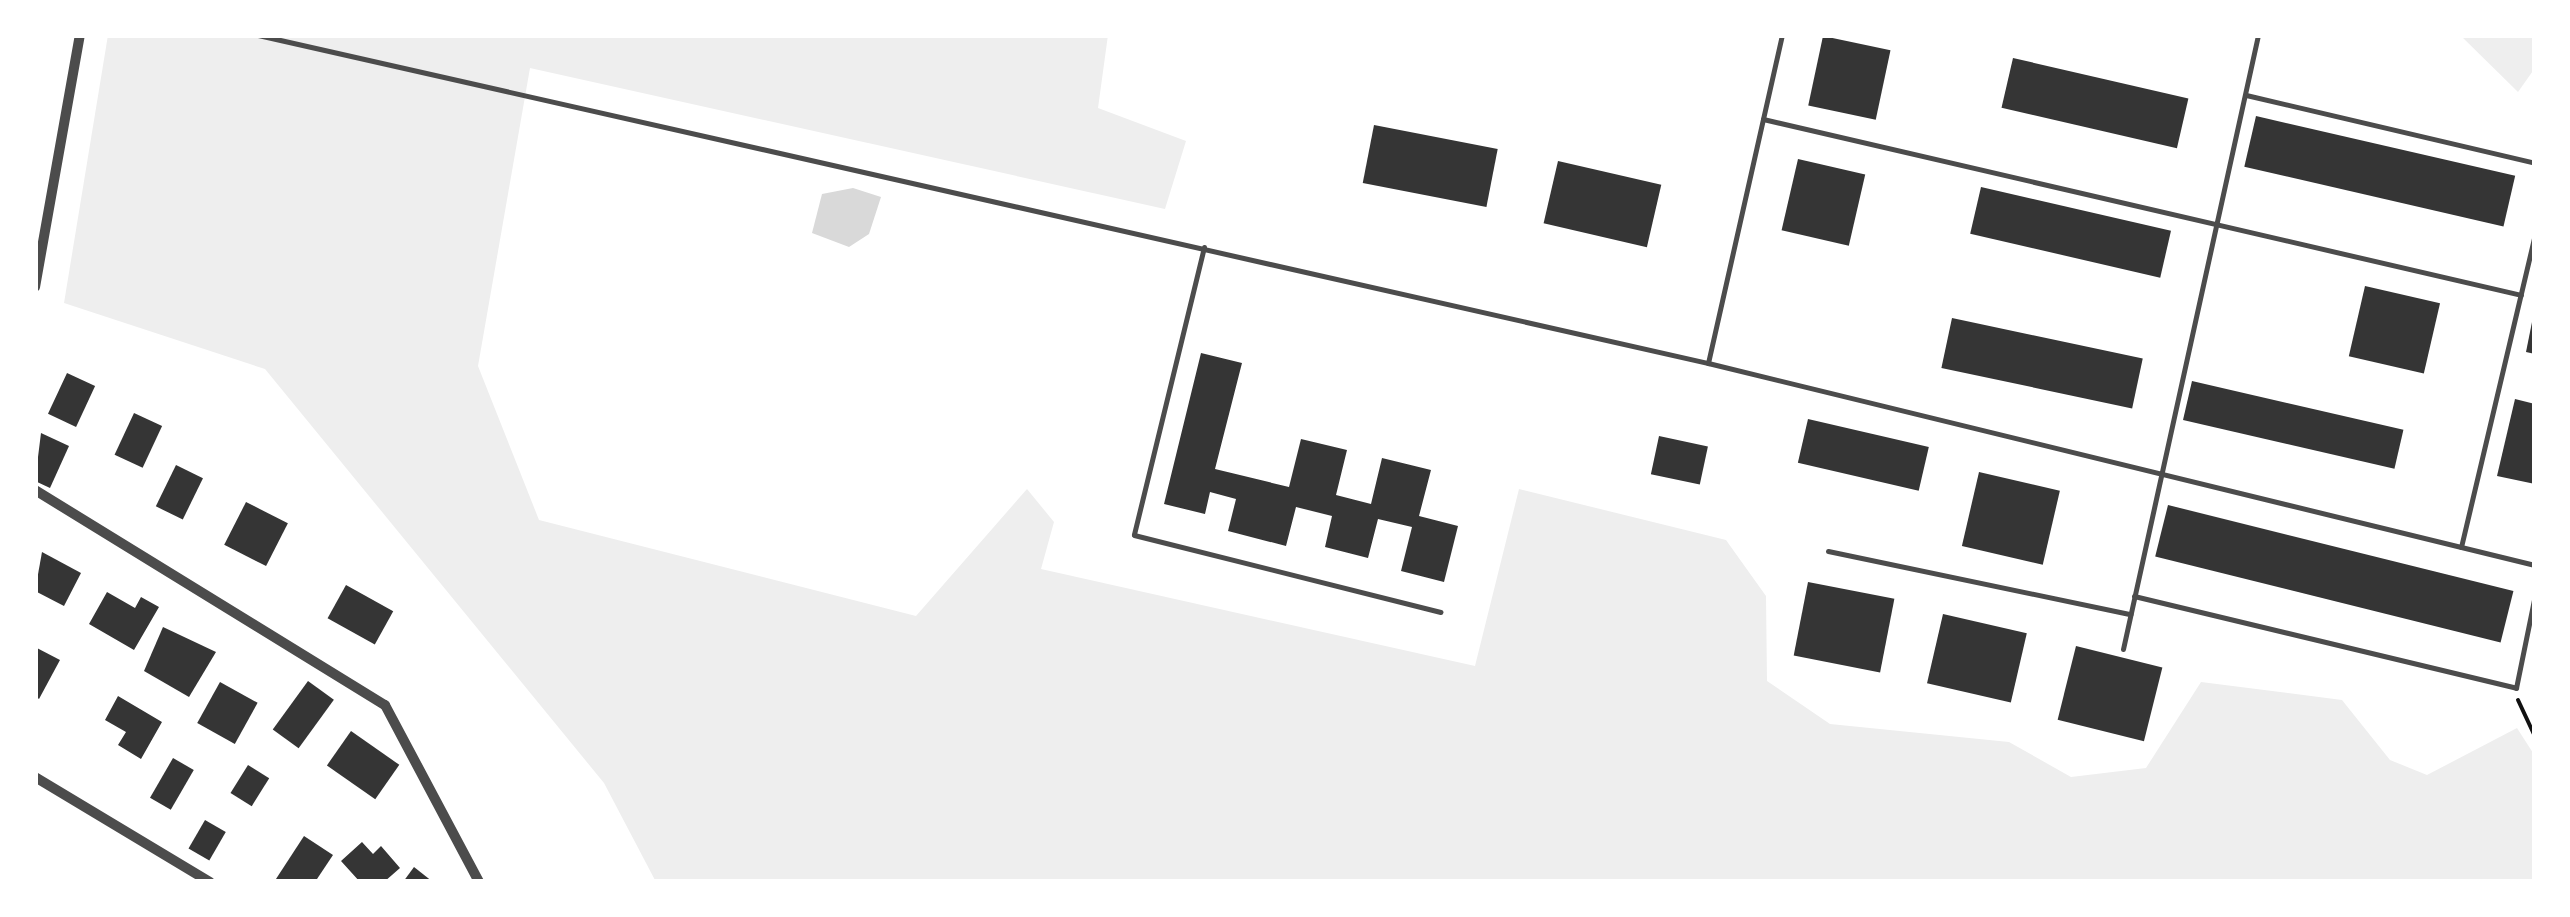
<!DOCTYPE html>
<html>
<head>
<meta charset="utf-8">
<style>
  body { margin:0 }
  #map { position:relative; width:2570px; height:917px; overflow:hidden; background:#fff; font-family:Spectral,serif }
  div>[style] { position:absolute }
  .green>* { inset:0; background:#eee }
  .water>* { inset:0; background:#d9d9d9 }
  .building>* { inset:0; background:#353535; transform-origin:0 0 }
  .path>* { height:4px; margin:-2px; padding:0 2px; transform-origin:2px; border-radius:2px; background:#111 }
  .service>* { height:5px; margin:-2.5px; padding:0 2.5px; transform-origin:2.5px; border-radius:2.5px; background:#4c4c4c }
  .minor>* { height:10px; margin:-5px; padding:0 5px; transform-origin:5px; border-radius:5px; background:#4c4c4c }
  span { translate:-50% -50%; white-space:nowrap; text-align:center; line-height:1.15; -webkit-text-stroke:9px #fff; paint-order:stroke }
  .frame { position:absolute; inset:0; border:38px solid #fff; pointer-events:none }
</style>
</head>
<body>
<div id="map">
  <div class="green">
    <i style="clip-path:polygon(108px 35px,1108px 35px,1098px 108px,1186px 141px,1165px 209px,530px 68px,478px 366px,539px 520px,916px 616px,1027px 489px,1054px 522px,1041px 569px,1475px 666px,1519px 489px,1726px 540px,1766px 596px,1767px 681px,1830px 724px,2009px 742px,2071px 777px,2146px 768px,2201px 682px,2342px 700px,2390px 760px,2427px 775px,2517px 728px,2535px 756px,2535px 882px,656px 882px,604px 783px,265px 369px,64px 303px)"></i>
    <i style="clip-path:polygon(2460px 35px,2535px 35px,2535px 68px,2518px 92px)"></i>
  </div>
  <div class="water">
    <i style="clip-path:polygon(853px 188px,881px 197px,869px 234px,849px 247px,812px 233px,822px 194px)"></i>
  </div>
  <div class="building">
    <i style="left:1823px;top:36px;width:69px;height:71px;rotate:12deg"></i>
    <i style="left:2013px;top:58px;width:180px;height:51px;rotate:13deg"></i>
    <i style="left:2256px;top:116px;width:266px;height:52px;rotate:13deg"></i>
    <i style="left:1374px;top:125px;width:126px;height:59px;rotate:11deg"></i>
    <i style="left:1798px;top:159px;width:69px;height:73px;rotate:13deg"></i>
    <i style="left:1558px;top:161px;width:106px;height:64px;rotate:13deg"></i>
    <i style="left:1981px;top:187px;width:195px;height:48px;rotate:13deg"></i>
    <i style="left:2365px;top:286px;width:77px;height:72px;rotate:13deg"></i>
    <i style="clip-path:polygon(2533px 317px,2535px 317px,2535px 354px,2526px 352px)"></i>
    <i style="left:1952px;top:318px;width:195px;height:51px;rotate:12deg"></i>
    <i style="clip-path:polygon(1201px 353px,1242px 363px,1215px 469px,1289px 487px,1301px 439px,1347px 450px,1336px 495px,1371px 504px,1382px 458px,1431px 470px,1419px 516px,1458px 526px,1444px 582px,1401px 571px,1412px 527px,1378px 519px,1368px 558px,1325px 547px,1332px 516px,1296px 507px,1286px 546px,1228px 531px,1236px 499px,1210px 492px,1205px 514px,1164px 504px)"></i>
    <i style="left:67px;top:373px;width:31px;height:45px;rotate:25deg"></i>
    <i style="left:2192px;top:381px;width:217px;height:40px;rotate:13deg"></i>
    <i style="clip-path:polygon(2515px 399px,2535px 404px,2535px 484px,2497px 476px)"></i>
    <i style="left:134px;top:413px;width:31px;height:46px;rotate:25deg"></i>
    <i style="left:1808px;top:419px;width:124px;height:45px;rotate:13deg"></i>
    <i style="clip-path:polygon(41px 433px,69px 446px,50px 488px,35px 481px)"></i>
    <i style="left:1659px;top:436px;width:50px;height:39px;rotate:12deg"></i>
    <i style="left:176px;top:465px;width:30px;height:46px;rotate:26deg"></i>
    <i style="left:1979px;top:472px;width:83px;height:76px;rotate:13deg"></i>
    <i style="left:246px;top:502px;width:47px;height:48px;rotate:27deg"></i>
    <i style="left:2168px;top:505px;width:356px;height:53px;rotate:14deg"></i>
    <i style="clip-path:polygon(42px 552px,81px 573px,64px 606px,35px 591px)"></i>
    <i style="left:1808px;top:582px;width:88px;height:75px;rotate:11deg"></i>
    <i style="left:346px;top:585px;width:54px;height:38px;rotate:29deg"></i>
    <i style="clip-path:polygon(107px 592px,135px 608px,141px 597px,159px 607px,134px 650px,89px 624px)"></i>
    <i style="left:1943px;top:614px;width:86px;height:71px;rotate:13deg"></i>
    <i style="clip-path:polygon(163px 627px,216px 652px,189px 697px,144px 671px)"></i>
    <i style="left:2076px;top:646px;width:89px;height:76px;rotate:14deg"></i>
    <i style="clip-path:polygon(35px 647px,60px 660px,39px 699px,35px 696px)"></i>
    <i style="left:308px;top:681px;width:32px;height:60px;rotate:36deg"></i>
    <i style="left:220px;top:682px;width:43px;height:47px;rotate:29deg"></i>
    <i style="clip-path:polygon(118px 696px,162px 722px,141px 759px,118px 745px,126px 732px,105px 720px)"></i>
    <i style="left:351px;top:731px;width:59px;height:42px;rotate:35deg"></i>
    <i style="left:173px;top:758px;width:24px;height:46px;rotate:30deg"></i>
    <i style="left:248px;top:765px;width:25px;height:33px;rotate:32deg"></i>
    <i style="left:205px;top:820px;width:24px;height:33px;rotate:30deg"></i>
    <i style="clip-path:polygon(304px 836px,333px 855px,315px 882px,274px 882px)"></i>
    <i style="clip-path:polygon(362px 842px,373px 854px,381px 846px,400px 868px,384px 882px,360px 882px,341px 861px)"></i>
    <i style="clip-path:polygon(414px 867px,433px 882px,403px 882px)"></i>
  </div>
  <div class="path">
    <i style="left:2518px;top:700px;width:40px;rotate:65deg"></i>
  </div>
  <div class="service">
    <i style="left:258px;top:35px;width:1487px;rotate:12.75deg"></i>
    <i style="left:1708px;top:363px;width:851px;rotate:13.73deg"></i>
    <i style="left:2246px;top:95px;width:297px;rotate:13.2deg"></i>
    <i style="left:1763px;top:119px;width:778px;rotate:13.07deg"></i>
    <i style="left:1204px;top:247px;width:296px;rotate:103.7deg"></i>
    <i style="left:1134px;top:535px;width:316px;rotate:14.1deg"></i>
    <i style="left:1708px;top:363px;width:336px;rotate:-77.3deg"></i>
    <i style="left:2461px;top:547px;width:322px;rotate:-76.7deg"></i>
    <i style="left:1828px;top:551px;width:309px;rotate:11.8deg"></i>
    <i style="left:2134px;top:596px;width:393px;rotate:13.5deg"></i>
    <i style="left:2516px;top:688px;width:95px;rotate:-78.5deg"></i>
    <i style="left:2123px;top:649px;width:629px;rotate:-77.6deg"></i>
  </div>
  <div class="minor">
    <i style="left:35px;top:287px;width:256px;rotate:-79.9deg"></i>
    <i style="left:35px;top:490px;width:411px;rotate:31.6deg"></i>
    <i style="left:385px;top:705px;width:200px;rotate:62deg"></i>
    <i style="left:35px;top:777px;width:204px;rotate:31deg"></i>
  </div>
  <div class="frame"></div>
</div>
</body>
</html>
